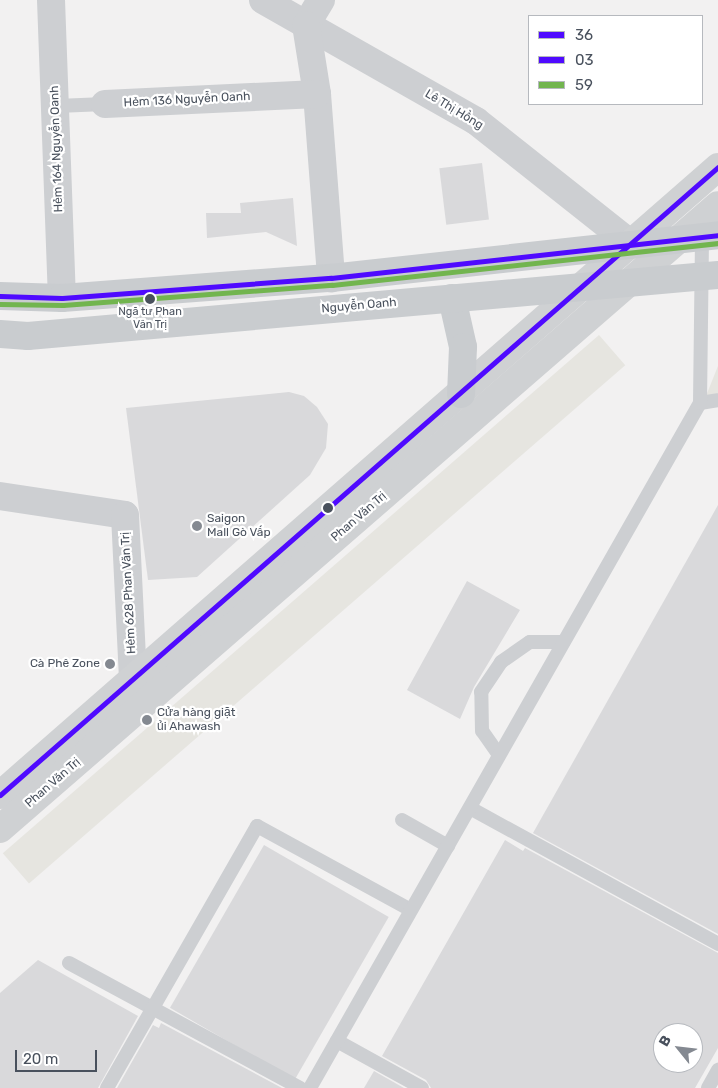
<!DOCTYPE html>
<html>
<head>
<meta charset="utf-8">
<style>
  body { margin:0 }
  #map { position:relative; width:718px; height:1088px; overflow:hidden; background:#f2f1f1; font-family:Rubik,sans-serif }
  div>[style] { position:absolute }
  .commercial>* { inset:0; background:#e6e5e0; transform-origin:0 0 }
  .building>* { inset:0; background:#d9d9db; transform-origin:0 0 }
  .lane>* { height:14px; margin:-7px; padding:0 7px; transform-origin:7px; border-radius:7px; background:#cdcfd2 }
  .street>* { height:28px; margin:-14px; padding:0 14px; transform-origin:14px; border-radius:14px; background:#cdcfd2 }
  .secondary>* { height:28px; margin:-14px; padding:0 14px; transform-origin:14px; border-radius:14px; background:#cfd1d3 }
  .primary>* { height:28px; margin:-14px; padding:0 14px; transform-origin:14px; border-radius:14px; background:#c9cccf }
  .bus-1>* { height:5px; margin:-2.5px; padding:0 2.5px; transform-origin:2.5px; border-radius:2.5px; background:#4f0aff }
  .bus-2>* { height:5px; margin:-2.5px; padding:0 2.5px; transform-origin:2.5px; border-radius:2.5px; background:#4f0aff }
  .bus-3>* { height:5px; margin:-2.5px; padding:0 2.5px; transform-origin:2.5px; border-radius:2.5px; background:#72b54f }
  .dots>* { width:14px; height:14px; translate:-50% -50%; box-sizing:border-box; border:2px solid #fff; border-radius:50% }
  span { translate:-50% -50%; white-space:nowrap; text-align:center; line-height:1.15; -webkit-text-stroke:4.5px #fff; paint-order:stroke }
  .bus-label { font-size:11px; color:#49515d }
  .street-label { font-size:12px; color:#49515d }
  .poi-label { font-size:12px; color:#49515d }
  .left { translate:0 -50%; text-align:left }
  .right { translate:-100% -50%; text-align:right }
  .legend { position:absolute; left:528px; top:15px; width:175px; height:90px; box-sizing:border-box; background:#fff; border:1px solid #b6b9be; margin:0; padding:6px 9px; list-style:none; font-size:15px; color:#49515d }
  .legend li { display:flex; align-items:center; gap:10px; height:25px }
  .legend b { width:25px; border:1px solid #b6b9be }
  .north { position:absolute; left:653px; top:1023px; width:50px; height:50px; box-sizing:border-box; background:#fff; border:1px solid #b6b9be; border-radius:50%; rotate:299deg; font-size:14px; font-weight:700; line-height:20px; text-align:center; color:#49515d }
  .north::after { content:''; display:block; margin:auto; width:18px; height:22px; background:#848991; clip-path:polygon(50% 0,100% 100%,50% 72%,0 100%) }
  .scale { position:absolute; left:15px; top:1050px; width:82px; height:22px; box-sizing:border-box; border:2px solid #49515d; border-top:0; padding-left:6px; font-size:15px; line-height:18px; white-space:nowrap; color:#49515d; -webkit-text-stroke:4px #fff; paint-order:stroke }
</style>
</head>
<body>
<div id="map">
  <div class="commercial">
    <i style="left:599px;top:335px;width:40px;height:790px;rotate:49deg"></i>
    <i style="clip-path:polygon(718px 366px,718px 401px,704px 401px)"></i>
  </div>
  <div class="building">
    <i style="left:482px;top:163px;width:57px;height:43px;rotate:83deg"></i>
    <i style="clip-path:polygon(293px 198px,297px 246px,266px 232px,207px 238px,206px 213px,241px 213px,240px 203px)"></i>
    <i style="clip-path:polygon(289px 392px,304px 396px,317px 407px,328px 424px,326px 448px,310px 475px,197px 577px,148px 580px,126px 408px)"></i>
    <i style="clip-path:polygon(718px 505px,718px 934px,533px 833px)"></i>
    <i style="clip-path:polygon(467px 581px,520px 610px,474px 687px,460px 719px,407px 690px)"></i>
    <i style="clip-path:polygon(evenodd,505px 840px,523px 851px,525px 848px,718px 953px,718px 1048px,695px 1088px,431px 1088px,426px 1080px,382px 1056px,505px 840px,663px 1033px,693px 1033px,693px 1063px,663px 1063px,663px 1033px)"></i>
    <i style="left:264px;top:845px;width:144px;height:188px;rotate:30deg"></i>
    <i style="clip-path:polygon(38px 960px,138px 1016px,98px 1088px,0 1088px,0 993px)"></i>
    <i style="clip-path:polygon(161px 1023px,282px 1088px,117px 1088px,153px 1025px,159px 1028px)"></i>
    <i style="clip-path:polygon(374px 1071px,404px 1088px,364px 1088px)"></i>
  </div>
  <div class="lane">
    <i style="left:57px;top:106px;width:48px;rotate:-2.4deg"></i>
    <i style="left:700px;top:403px;width:18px;rotate:-9deg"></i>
    <i style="left:499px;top:755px;width:29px;rotate:-125deg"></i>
    <i style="left:482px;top:731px;width:39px;rotate:-91deg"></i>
    <i style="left:481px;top:692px;width:36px;rotate:-56deg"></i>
    <i style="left:501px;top:662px;width:35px;rotate:-35deg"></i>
    <i style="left:530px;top:642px;width:33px"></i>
    <i style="left:470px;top:808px;width:283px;rotate:28.7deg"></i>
    <i style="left:402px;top:820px;width:53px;rotate:29.5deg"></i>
    <i style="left:69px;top:963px;width:263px;rotate:28.4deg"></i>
    <i style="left:337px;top:1041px;width:97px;rotate:28.9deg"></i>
    <i style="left:107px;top:1088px;width:302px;rotate:-60.2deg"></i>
    <i style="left:257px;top:826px;width:175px;rotate:28.6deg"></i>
    <i style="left:310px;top:1088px;width:788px;rotate:-60.35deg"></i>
    <i style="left:700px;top:403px;width:167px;rotate:-89.3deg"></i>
    <i style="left:708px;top:1088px;width:21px;rotate:-61deg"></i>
  </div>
  <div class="street">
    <i style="left:51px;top:0;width:298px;rotate:87.9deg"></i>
    <i style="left:263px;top:0;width:245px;rotate:29.6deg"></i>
    <i style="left:476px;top:121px;width:198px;rotate:38.4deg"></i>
    <i style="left:321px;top:0;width:29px;rotate:121deg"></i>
    <i style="left:306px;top:25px;width:70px;rotate:80.9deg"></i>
    <i style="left:317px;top:94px;width:185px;rotate:85.6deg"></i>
    <i style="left:105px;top:104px;width:212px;rotate:-2.7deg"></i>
    <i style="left:0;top:496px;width:126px;rotate:8.6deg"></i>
    <i style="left:125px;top:515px;width:165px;rotate:87.2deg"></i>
    <i style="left:133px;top:680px;width:17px;rotate:66deg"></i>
  </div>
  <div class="secondary">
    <i style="left:0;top:795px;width:954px;rotate:-41.17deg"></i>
    <i style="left:0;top:829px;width:951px;rotate:-40.99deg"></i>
  </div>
  <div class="primary">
    <i style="left:0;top:296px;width:62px;rotate:1.8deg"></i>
    <i style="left:62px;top:298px;width:270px;rotate:-4.3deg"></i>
    <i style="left:331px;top:278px;width:389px;rotate:-6.3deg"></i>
    <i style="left:452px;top:298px;width:50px;rotate:77.3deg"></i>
    <i style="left:463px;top:347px;width:47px;rotate:92.4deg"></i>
    <i style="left:0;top:334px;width:28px;rotate:4deg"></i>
    <i style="left:28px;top:336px;width:693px;rotate:-5.05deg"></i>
  </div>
  <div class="bus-1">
    <i style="left:0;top:795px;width:954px;rotate:-41.17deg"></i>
  </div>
  <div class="bus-2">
    <i style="left:0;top:296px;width:62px;rotate:1.8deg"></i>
    <i style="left:62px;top:298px;width:270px;rotate:-4.3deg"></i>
    <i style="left:331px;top:278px;width:389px;rotate:-6.3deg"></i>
  </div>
  <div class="bus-3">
    <i style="left:0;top:304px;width:63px;rotate:0.9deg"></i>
    <i style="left:63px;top:305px;width:270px;rotate:-4.3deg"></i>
    <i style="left:332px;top:285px;width:388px;rotate:-6.2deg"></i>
  </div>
  <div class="dots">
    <i style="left:150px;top:299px;background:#49515d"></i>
    <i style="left:328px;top:508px;background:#49515d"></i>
    <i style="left:197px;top:526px;background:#848991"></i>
    <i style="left:110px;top:664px;background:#848991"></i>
    <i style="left:147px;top:720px;background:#848991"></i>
  </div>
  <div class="bus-label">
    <span style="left:150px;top:319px">Ngã tư Phan<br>Văn Trị</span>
  </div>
  <div class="street-label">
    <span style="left:187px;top:100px;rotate:-3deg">Hẻm 136 Nguyễn Oanh</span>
    <span style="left:454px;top:110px;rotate:31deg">Lê Thị Hồng</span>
    <span style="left:57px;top:149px;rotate:-92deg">Hẻm 164 Nguyễn Oanh</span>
    <span style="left:359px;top:306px;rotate:-5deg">Nguyễn Oanh</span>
    <span style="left:359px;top:517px;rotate:-41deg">Phan Văn Trị</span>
    <span style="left:129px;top:593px;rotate:-93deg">Hẻm 628 Phan Văn Trị</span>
    <span style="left:53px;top:783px;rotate:-41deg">Phan Văn Trị</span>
  </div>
  <div class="poi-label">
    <span class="left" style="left:207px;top:526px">Saigon<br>Mall Gò Vấp</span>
    <span class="right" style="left:100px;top:664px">Cà Phê Zone</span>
    <span class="left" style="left:157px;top:720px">Cửa hàng giặt<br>ủi Ahawash</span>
  </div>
  <ul class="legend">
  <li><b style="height:6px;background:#4f0aff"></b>36</li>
  <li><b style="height:6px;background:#4f0aff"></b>03</li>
  <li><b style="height:6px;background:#72b54f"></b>59</li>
  </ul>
  <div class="north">B</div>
  <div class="scale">20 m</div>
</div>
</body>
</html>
